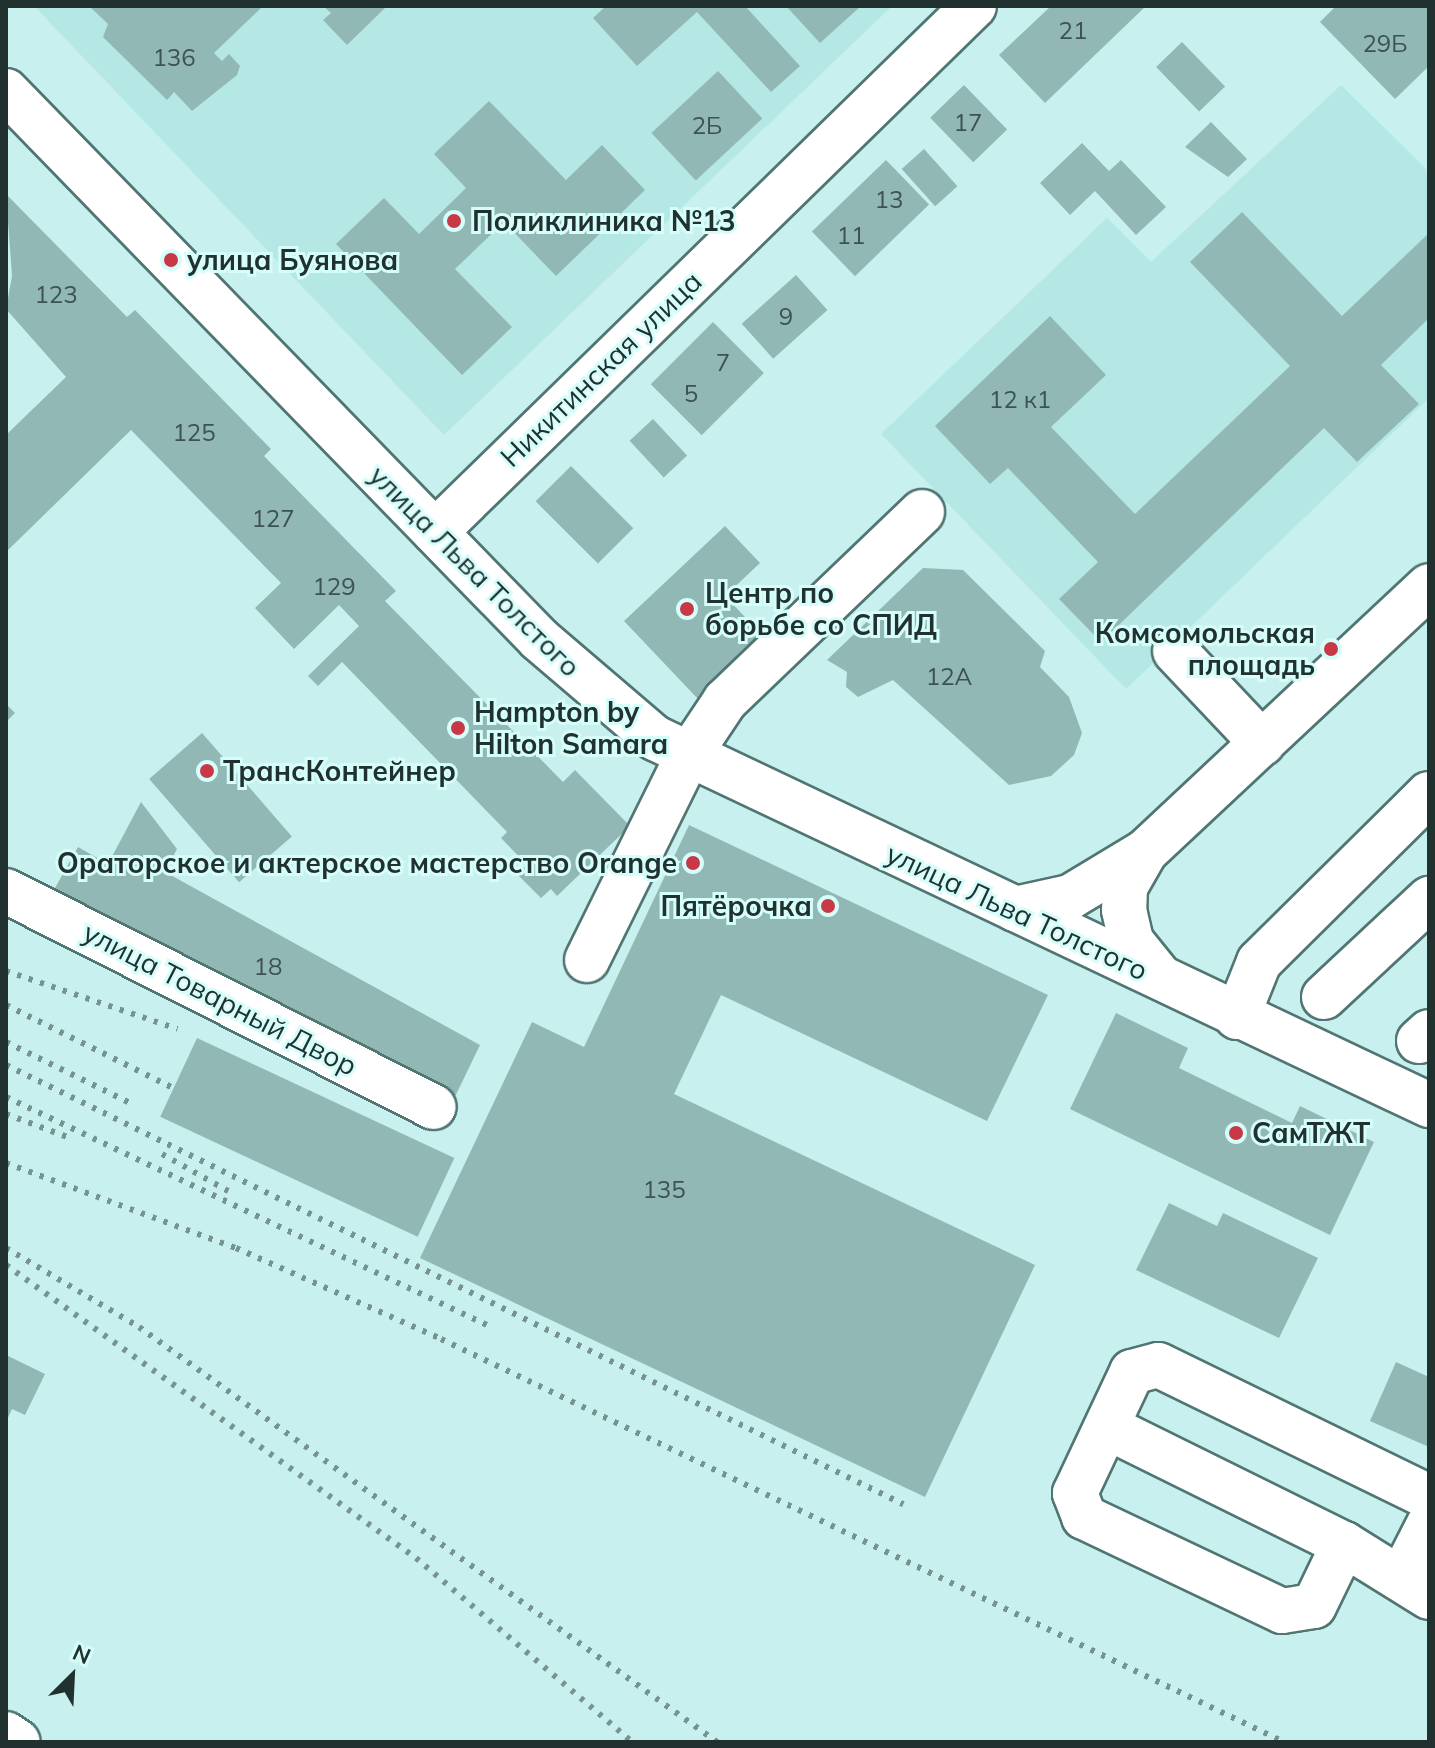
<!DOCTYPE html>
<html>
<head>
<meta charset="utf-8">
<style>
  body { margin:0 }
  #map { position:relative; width:1435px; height:1748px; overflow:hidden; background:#c8f0ee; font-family:Mulish,sans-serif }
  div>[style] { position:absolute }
  .built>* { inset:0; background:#b5e7e4 }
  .building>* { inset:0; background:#92b8b6; transform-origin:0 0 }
  .roads { filter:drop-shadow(2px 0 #507573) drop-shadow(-2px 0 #507573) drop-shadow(0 2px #507573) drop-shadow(0 -2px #507573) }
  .minor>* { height:44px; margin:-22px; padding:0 22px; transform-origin:22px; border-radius:22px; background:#fff }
  .major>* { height:44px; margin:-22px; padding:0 22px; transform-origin:22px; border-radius:22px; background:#fff }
  .rail>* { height:6px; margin-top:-3px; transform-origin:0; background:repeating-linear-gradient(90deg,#779391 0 4px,transparent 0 12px) }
  .dots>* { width:22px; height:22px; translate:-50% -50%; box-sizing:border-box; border:4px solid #d5fefb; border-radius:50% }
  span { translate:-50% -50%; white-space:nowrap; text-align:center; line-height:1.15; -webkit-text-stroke:6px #d5fefb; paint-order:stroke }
  .number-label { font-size:24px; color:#3d5352 }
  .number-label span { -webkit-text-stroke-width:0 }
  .poi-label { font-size:28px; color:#213130; font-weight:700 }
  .left { translate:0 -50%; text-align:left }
  .right { translate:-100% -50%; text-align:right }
  .street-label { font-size:28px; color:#213130 }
  .frame { position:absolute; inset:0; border:8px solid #213130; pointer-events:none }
  .north { position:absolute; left:32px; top:1636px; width:80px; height:80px; -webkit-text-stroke:6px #d5fefb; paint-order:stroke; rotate:24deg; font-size:22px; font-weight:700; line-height:32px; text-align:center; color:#213130 }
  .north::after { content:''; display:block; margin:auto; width:28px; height:36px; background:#213130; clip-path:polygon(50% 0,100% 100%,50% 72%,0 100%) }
</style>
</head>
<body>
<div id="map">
  <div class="built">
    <i style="clip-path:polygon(34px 6px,892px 6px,444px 435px)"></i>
    <i style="clip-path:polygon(1341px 85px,1429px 172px,1429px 398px,1126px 689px,881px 434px,1107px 218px,1151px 262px)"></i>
  </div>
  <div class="building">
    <i style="clip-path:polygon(89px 6px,263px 6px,214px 53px,222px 61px,229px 54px,240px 66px,237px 75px,192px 111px,174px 92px,167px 100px,103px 37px,108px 24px)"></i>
    <i style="clip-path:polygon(323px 6px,387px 6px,347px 45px,323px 20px,331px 13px)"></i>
    <i style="clip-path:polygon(606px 6px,745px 6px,800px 66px,771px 92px,697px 12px,637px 66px,593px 18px)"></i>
    <i style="clip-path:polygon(786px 6px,861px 6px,820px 43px)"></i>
    <i style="clip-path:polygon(1051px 6px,1146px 6px,1045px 103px,999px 55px)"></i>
    <i style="clip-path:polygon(1336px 6px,1429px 6px,1429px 66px,1395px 99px,1320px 22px)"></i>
    <i style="left:1182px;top:42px;width:62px;height:36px;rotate:46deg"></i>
    <i style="left:718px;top:71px;width:65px;height:91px;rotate:47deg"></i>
    <i style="left:964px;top:85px;width:62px;height:47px;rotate:46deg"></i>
    <i style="clip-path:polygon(489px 101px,566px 180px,602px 145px,645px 190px,556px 276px,504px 222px,455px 269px,512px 327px,462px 375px,336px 244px,384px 198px,419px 234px,466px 188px,434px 154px)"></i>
    <i style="clip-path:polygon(1211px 122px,1247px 159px,1228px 177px,1185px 147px)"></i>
    <i style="clip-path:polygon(1082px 143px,1109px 171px,1121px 160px,1166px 207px,1136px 235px,1095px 191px,1070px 215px,1040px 183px)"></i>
    <i style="left:924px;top:149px;width:50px;height:30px;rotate:48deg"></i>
    <i style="left:886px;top:160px;width:62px;height:103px;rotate:46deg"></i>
    <i style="clip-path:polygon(6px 194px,127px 317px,135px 310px,271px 449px,264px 456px,396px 591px,385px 601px,563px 782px,575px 770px,630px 826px,557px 896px,551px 889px,541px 898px,517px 874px,527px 865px,501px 838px,507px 832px,342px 662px,318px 686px,308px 676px,359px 626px,339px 605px,294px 649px,255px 608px,281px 583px,131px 430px,6px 552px,6px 435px,66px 377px,6px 309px,12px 276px)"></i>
    <i style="clip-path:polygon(1242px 212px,1342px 316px,1429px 233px,1429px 318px,1381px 365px,1419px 404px,1357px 462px,1324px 428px,1101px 642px,1059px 599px,1098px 562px,1008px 468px,990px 484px,935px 426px,1050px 316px,1106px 375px,1051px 427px,1135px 514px,1290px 366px,1190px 262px)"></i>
    <i style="left:796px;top:275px;width:47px;height:73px;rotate:48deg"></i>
    <i style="left:713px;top:322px;width:72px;height:88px;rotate:45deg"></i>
    <i style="left:653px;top:419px;width:50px;height:32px;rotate:47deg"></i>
    <i style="left:571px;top:466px;width:88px;height:50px;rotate:45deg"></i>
    <i style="clip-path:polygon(725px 526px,760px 563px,725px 596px,764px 637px,698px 699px,624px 621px)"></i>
    <i style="clip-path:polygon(923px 568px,963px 570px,1045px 651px,1040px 667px,1069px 697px,1082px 733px,1074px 755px,1051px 776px,1009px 785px,893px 680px,858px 697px,846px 687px,847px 672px,827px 660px)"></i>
    <i style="clip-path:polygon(6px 704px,15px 713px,6px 722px)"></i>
    <i style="left:202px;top:733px;width:137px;height:70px;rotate:49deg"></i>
    <i style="clip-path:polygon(141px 802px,177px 849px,165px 872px,480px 1045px,451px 1105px,55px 888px,78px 847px,108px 864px)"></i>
    <i style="clip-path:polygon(689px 825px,1048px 995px,987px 1121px,721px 995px,674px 1094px,1035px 1265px,925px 1497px,420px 1258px,532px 1022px,584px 1047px)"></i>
    <i style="clip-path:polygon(1116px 1013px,1188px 1048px,1179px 1068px,1292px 1123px,1300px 1106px,1374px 1142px,1330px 1235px,1070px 1109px)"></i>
    <i style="left:197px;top:1038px;width:284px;height:87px;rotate:25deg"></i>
    <i style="clip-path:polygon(1169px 1203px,1217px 1226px,1223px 1213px,1318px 1258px,1279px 1338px,1136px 1270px)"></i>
    <i style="clip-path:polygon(6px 1355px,45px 1374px,25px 1415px,12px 1409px,6px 1422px)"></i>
    <i style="clip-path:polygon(1396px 1362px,1429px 1377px,1429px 1447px,1370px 1421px)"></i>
  </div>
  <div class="roads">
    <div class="minor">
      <i style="left:435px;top:532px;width:753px;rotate:-44.3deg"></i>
      <i style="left:1175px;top:651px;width:127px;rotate:46.6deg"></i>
      <i style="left:6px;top:891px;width:479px;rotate:26.8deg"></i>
      <i style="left:587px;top:960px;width:225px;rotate:-63.7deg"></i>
      <i style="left:687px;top:758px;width:69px;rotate:-56.3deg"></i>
      <i style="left:725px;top:701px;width:273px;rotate:-43.8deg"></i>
      <i style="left:1324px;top:997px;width:144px;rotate:-43deg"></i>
      <i style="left:1237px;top:1017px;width:59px;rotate:-68.2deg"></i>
      <i style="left:1259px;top:962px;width:239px;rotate:-44.7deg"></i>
      <i style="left:1419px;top:1041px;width:13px;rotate:-42deg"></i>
      <i style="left:1107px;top:1427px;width:264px;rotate:26.3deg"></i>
      <i style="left:1429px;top:1497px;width:301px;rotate:-154deg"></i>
      <i style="left:1158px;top:1365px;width:27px;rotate:165deg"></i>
      <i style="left:1132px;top:1372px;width:134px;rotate:115.2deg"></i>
      <i style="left:1075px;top:1493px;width:26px;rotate:69deg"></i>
      <i style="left:1084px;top:1517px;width:219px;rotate:25.4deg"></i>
      <i style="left:1282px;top:1611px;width:32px;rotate:-9deg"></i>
      <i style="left:1314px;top:1606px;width:69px;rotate:-64.2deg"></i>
      <i style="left:1344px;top:1544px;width:100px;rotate:31.9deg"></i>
      <i style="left:1401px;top:1579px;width:62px;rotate:-63deg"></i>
      <i style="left:6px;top:1734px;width:14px;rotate:34deg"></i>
    </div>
    <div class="major">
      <i style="left:6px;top:91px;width:764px;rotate:45.79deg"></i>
      <i style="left:539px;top:639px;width:153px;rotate:40.5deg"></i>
      <i style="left:655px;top:738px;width:857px;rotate:25.37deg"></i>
      <i style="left:1145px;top:852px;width:40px;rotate:119.7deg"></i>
      <i style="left:1125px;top:887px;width:23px;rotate:92deg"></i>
      <i style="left:1124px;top:910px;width:32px;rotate:77deg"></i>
      <i style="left:1131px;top:941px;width:46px;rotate:51.1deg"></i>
      <i style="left:1015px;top:909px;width:56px;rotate:-12.3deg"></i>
      <i style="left:1070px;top:897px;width:87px;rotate:-31deg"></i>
      <i style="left:1145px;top:852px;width:389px;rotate:-43.1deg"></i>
    </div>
  </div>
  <div class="rail">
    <i style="left:6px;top:971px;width:181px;rotate:18.7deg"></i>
    <i style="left:6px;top:1005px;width:186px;rotate:26.4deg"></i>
    <i style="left:6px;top:1042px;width:140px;rotate:26.2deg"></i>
    <i style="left:6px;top:1065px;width:999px;rotate:26.08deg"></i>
    <i style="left:6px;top:1097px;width:537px;rotate:25.37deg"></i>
    <i style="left:6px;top:1114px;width:68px;rotate:20.6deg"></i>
    <i style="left:162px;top:1154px;width:76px;rotate:29.3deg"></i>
    <i style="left:6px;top:1163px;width:245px;rotate:20.3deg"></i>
    <i style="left:236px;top:1248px;width:224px;rotate:23.9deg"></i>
    <i style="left:441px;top:1339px;width:934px;rotate:25.55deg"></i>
    <i style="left:6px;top:1248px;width:155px;rotate:30.7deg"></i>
    <i style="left:139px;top:1327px;width:712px;rotate:35.68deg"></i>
    <i style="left:6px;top:1265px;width:504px;rotate:35.55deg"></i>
    <i style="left:416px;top:1558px;width:284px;rotate:40.4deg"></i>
  </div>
  <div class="dots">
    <i style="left:454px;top:221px;background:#c93847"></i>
    <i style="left:171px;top:260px;background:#c93847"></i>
    <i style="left:687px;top:609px;background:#c93847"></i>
    <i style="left:1331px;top:649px;background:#c93847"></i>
    <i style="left:458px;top:728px;background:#c93847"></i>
    <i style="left:207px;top:771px;background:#c93847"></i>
    <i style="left:693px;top:863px;background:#c93847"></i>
    <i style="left:828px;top:906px;background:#c93847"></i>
    <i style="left:1236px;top:1133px;background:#c93847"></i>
  </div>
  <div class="number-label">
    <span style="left:1073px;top:31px">21</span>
    <span style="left:1385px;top:44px">29Б</span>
    <span style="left:174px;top:58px">136</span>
    <span style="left:968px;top:123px">17</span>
    <span style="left:707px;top:126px">2Б</span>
    <span style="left:889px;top:200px">13</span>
    <span style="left:851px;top:236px">11</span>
    <span style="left:56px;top:295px">123</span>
    <span style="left:786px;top:317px">9</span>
    <span style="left:723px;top:363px">7</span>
    <span style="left:691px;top:394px">5</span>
    <span style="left:1020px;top:400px">12 к1</span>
    <span style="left:194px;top:433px">125</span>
    <span style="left:273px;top:519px">127</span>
    <span style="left:334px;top:587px">129</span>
    <span style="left:949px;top:677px">12А</span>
    <span style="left:268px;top:967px">18</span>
    <span style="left:664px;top:1190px">135</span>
  </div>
  <div class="poi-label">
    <span class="left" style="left:472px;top:221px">Поликлиника №13</span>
    <span class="left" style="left:187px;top:260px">улица Буянова</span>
    <span class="left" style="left:705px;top:609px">Центр по<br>борьбе со СПИД</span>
    <span class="right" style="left:1315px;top:649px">Комсомольская<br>площадь</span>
    <span class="left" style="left:474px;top:728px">Hampton by<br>Hilton Samara</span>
    <span class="left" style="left:223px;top:771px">ТрансКонтейнер</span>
    <span class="right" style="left:677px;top:863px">Ораторское и актерское мастерство Orange</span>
    <span class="right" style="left:812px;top:906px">Пятёрочка</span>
    <span class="left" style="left:1252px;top:1133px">СамТЖТ</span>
  </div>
  <div class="street-label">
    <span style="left:601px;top:369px;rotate:-44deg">Никитинская улица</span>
    <span style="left:475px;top:571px;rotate:45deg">улица Льва Толстого</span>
    <span style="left:1017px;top:912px;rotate:25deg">улица Льва Толстого</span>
    <span style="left:220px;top:999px;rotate:27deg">улица Товарный Двор</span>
  </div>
  <div class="frame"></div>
  <div class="north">N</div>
</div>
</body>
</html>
